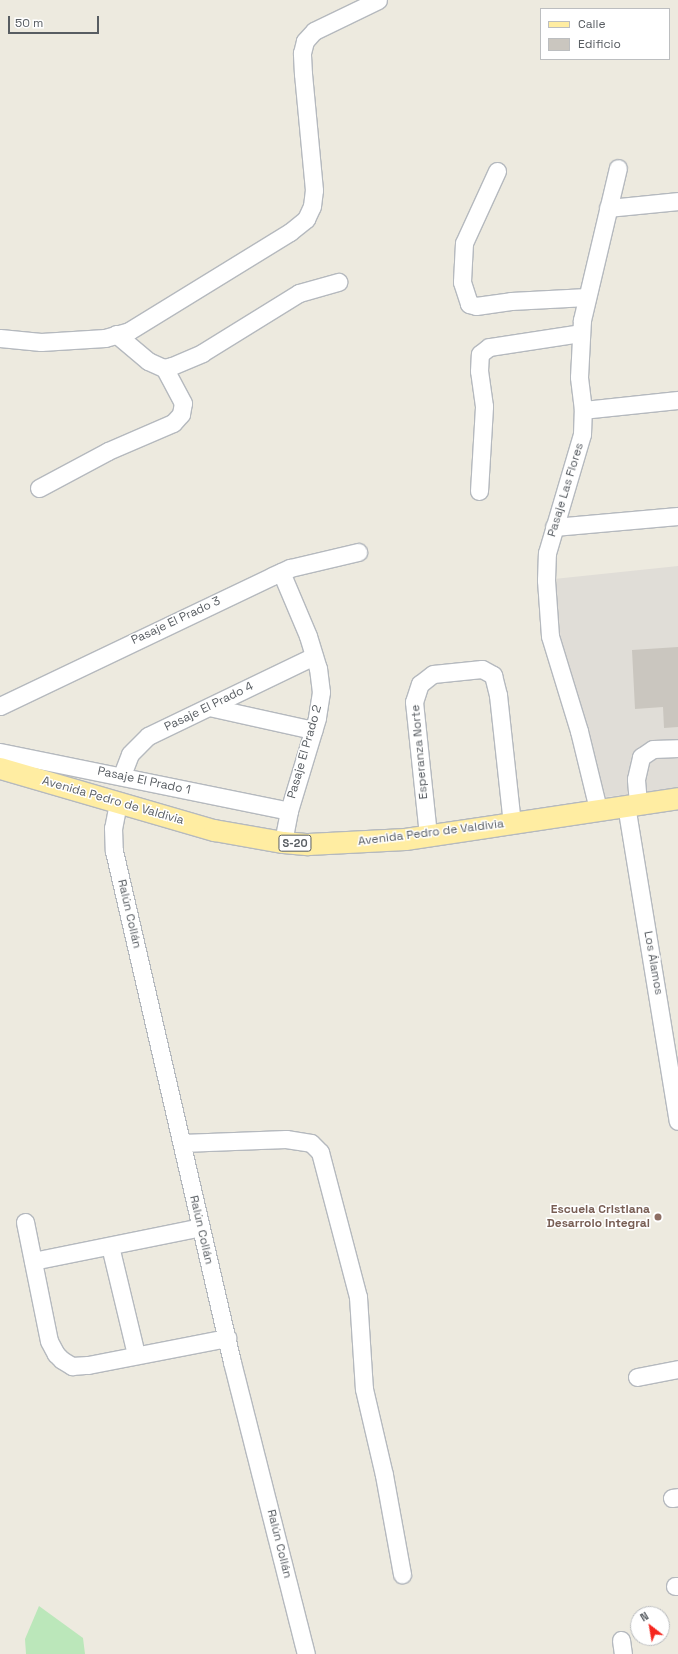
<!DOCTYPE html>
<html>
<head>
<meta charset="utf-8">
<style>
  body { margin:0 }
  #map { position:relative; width:678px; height:1654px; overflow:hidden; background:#edeadf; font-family:"Space Grotesk",sans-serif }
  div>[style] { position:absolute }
  .industrial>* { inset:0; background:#e0ddd7 }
  .green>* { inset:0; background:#bbe7ba }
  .building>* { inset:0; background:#cac6bf }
  .roads { filter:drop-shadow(1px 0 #b5b9be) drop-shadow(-1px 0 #b5b9be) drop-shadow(0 1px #b5b9be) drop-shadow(0 -1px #b5b9be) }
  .minor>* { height:17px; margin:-8.5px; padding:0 8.5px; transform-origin:8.5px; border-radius:8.5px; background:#fff }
  .major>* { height:21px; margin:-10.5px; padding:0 10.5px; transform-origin:10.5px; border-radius:10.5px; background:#ffeda2 }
  .dots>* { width:11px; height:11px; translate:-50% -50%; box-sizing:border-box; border:2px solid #fff; border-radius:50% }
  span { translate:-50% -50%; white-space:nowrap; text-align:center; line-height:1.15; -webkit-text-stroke:3px #fff; paint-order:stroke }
  .shield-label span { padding:1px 3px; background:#fff; border:1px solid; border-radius:3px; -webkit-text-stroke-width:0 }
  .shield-label { font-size:11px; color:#585d62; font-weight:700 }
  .street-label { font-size:12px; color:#585d62 }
  .education-label { font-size:12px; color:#785e54; font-weight:700 }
  .right { translate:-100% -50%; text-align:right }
  .legend { position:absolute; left:540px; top:8px; width:130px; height:52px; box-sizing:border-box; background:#fff; border:1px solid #bcbec0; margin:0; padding:5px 7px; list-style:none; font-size:12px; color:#585d62 }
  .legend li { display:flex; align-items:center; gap:8px; height:20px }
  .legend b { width:20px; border:1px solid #bcbec0 }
  .north { position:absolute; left:630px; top:1606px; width:40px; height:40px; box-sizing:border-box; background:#fff; border:1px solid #bcbec0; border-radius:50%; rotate:329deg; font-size:11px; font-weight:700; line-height:16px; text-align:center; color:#585d62 }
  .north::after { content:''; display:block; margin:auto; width:14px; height:18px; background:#f5261e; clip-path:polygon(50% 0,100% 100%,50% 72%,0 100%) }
  .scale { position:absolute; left:8px; top:16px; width:91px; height:18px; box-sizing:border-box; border:2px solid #585d62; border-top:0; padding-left:5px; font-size:12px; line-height:14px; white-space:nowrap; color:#585d62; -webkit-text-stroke:3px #fff; paint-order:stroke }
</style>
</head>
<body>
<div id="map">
  <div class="industrial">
    <i style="clip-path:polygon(678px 566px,678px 789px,605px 797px,600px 785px,587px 730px,561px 640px,554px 579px)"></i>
  </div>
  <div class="green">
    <i style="clip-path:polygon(39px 1606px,83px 1638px,85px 1654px,26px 1654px,25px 1639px)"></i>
  </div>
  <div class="building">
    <i style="clip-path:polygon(678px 647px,678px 727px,664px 728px,663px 707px,635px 709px,632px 650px)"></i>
  </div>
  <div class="roads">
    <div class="minor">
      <i style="left:497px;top:171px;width:79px;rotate:114.6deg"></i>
      <i style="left:464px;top:243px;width:39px;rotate:93deg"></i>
      <i style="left:462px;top:282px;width:23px;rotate:72deg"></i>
      <i style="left:469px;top:304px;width:7px;rotate:16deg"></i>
      <i style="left:476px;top:306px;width:35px;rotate:-8deg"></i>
      <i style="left:511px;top:301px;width:76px;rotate:-3deg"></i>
      <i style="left:608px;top:208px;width:70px;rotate:-5.7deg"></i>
      <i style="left:116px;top:334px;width:42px;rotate:40.2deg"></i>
      <i style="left:148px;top:361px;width:17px;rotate:24deg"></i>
      <i style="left:164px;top:368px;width:8px;rotate:-14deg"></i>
      <i style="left:172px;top:366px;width:33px;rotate:-23deg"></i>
      <i style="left:202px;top:353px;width:114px;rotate:-31.7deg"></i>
      <i style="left:299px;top:293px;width:41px;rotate:-15.8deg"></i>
      <i style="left:0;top:338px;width:41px;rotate:5.6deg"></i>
      <i style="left:41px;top:342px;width:64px;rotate:-3.6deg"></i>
      <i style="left:105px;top:338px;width:25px;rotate:-16deg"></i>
      <i style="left:129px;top:331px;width:189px;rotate:-31.6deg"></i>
      <i style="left:290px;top:232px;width:21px;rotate:-39deg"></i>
      <i style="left:306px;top:219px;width:14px;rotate:-65deg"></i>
      <i style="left:312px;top:206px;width:16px;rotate:-83deg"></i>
      <i style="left:314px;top:190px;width:117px;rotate:-95.4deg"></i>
      <i style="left:303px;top:74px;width:21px;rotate:-93deg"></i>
      <i style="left:302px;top:53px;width:12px;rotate:-76deg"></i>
      <i style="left:305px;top:41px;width:13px;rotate:-48deg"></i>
      <i style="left:314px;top:31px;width:71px;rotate:-25.8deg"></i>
      <i style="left:583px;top:410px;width:96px;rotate:-6deg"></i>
      <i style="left:39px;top:488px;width:78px;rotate:-28.2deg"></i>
      <i style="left:108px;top:451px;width:71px;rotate:-23.3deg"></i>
      <i style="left:173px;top:423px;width:12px;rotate:-48deg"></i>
      <i style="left:181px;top:414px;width:11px;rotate:-80deg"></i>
      <i style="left:183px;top:403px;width:40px;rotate:-118deg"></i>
      <i style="left:479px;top:491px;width:85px;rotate:-86.6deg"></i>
      <i style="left:484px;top:406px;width:35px;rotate:-98deg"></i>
      <i style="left:479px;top:371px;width:17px;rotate:-87deg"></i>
      <i style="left:480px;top:354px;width:11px;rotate:-38deg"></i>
      <i style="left:489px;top:347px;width:92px;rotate:-8.7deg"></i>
      <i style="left:554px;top:527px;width:124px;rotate:-5.1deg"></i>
      <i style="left:281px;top:572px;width:69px;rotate:67.1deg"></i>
      <i style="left:308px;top:636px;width:34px;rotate:73deg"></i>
      <i style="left:318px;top:668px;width:24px;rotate:83deg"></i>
      <i style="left:321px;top:692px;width:26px;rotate:99deg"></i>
      <i style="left:317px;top:718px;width:97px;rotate:106.8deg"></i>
      <i style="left:289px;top:811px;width:32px;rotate:101deg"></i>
      <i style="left:0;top:706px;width:301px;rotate:-25.5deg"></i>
      <i style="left:272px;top:576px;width:20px;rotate:-24deg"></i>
      <i style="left:290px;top:568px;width:70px;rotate:-13.2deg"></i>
      <i style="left:209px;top:707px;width:107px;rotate:12.5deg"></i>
      <i style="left:0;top:752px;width:295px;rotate:11.5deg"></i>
      <i style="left:122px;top:775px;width:22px;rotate:-69deg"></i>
      <i style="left:130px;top:754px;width:25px;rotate:-45deg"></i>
      <i style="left:148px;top:736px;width:184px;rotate:-25.7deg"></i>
      <i style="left:118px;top:803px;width:25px;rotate:101deg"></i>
      <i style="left:113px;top:828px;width:23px;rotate:88deg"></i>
      <i style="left:114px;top:851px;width:524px;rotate:77deg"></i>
      <i style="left:232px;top:1362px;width:301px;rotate:75.8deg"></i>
      <i style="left:638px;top:803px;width:24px;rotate:-95deg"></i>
      <i style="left:636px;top:779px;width:23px;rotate:-77deg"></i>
      <i style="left:641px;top:757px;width:14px;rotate:-34deg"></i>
      <i style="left:653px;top:749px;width:25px;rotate:-2deg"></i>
      <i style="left:626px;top:805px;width:320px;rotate:80.7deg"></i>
      <i style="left:598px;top:809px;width:80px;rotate:-103.7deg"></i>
      <i style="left:579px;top:731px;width:99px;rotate:-107deg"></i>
      <i style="left:550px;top:636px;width:56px;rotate:-94.1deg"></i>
      <i style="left:546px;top:580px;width:27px;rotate:-88deg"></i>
      <i style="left:547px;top:553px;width:124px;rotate:-73.6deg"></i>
      <i style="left:582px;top:434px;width:24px;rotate:-88deg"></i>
      <i style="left:583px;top:410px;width:33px;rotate:-97deg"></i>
      <i style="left:579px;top:377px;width:57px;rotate:-87deg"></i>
      <i style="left:582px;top:320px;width:156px;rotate:-76.7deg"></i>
      <i style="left:428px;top:835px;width:134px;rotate:-96deg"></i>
      <i style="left:414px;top:702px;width:19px;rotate:-72deg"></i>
      <i style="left:420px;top:684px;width:16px;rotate:-38deg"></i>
      <i style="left:433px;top:674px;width:49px;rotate:-5.8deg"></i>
      <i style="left:482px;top:669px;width:13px;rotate:29deg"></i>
      <i style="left:493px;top:675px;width:21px;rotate:76deg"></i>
      <i style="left:498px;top:695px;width:129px;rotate:83.8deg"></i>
      <i style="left:182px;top:1143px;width:104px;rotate:-2.2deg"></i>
      <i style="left:286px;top:1139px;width:25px;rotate:9deg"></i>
      <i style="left:311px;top:1143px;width:13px;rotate:45deg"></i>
      <i style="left:320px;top:1152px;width:150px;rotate:75.3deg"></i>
      <i style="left:358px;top:1297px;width:92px;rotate:86.3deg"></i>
      <i style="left:364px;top:1389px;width:88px;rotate:76.9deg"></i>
      <i style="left:384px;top:1475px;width:101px;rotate:79.7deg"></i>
      <i style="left:25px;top:1222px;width:121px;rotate:78.6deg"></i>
      <i style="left:49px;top:1341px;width:15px;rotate:62deg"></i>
      <i style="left:56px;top:1354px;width:8px;rotate:45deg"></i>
      <i style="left:62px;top:1360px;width:12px;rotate:31deg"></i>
      <i style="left:72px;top:1366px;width:16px;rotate:-4deg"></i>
      <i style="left:88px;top:1365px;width:142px;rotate:-11deg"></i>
      <i style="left:110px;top:1246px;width:111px;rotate:76.5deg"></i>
      <i style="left:33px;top:1261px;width:171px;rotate:-11.4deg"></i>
      <i style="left:637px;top:1377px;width:42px;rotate:-11deg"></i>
      <i style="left:672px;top:1498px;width:6px;rotate:-9deg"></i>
      <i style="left:675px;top:1586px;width:3px"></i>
      <i style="left:621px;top:1640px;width:14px;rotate:82deg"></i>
    </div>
    <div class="major">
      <i style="left:0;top:768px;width:223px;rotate:16.2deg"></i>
      <i style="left:214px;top:830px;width:70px;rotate:9.9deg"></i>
      <i style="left:283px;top:842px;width:25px;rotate:5deg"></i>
      <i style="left:308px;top:844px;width:97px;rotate:-3deg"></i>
      <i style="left:405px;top:839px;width:276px;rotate:-8.5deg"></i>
    </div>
  </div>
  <div class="dots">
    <i style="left:658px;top:1217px;background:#8d6e63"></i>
  </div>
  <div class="shield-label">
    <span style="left:295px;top:843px">S-20</span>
  </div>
  <div class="street-label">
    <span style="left:566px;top:490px;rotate:-73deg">Pasaje Las Flores</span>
    <span style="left:176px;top:621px;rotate:-25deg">Pasaje El Prado 3</span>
    <span style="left:209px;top:707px;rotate:-26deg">Pasaje El Prado 4</span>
    <span style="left:305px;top:752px;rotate:-74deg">Pasaje El Prado 2</span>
    <span style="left:420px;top:752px;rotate:-95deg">Esperanza Norte</span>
    <span style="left:144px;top:781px;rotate:12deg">Pasaje El Prado 1</span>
    <span style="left:113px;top:801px;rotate:16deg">Avenida Pedro de Valdivia</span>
    <span style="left:431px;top:833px;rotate:-7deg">Avenida Pedro de Valdivia</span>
    <span style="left:129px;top:914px;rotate:77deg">Ralún Collán</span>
    <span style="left:653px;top:963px;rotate:80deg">Los Álamos</span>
    <span style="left:201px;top:1230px;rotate:77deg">Ralún Collán</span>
    <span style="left:279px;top:1544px;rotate:76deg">Ralún Collán</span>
  </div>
  <div class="education-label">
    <span class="right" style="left:650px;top:1217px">Escuela Cristiana<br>Desarrolo Integral</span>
  </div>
  <ul class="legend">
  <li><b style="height:5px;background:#ffeda2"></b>Calle</li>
  <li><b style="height:11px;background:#cac6bf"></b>Edificio</li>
  </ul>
  <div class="north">N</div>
  <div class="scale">50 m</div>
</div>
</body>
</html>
